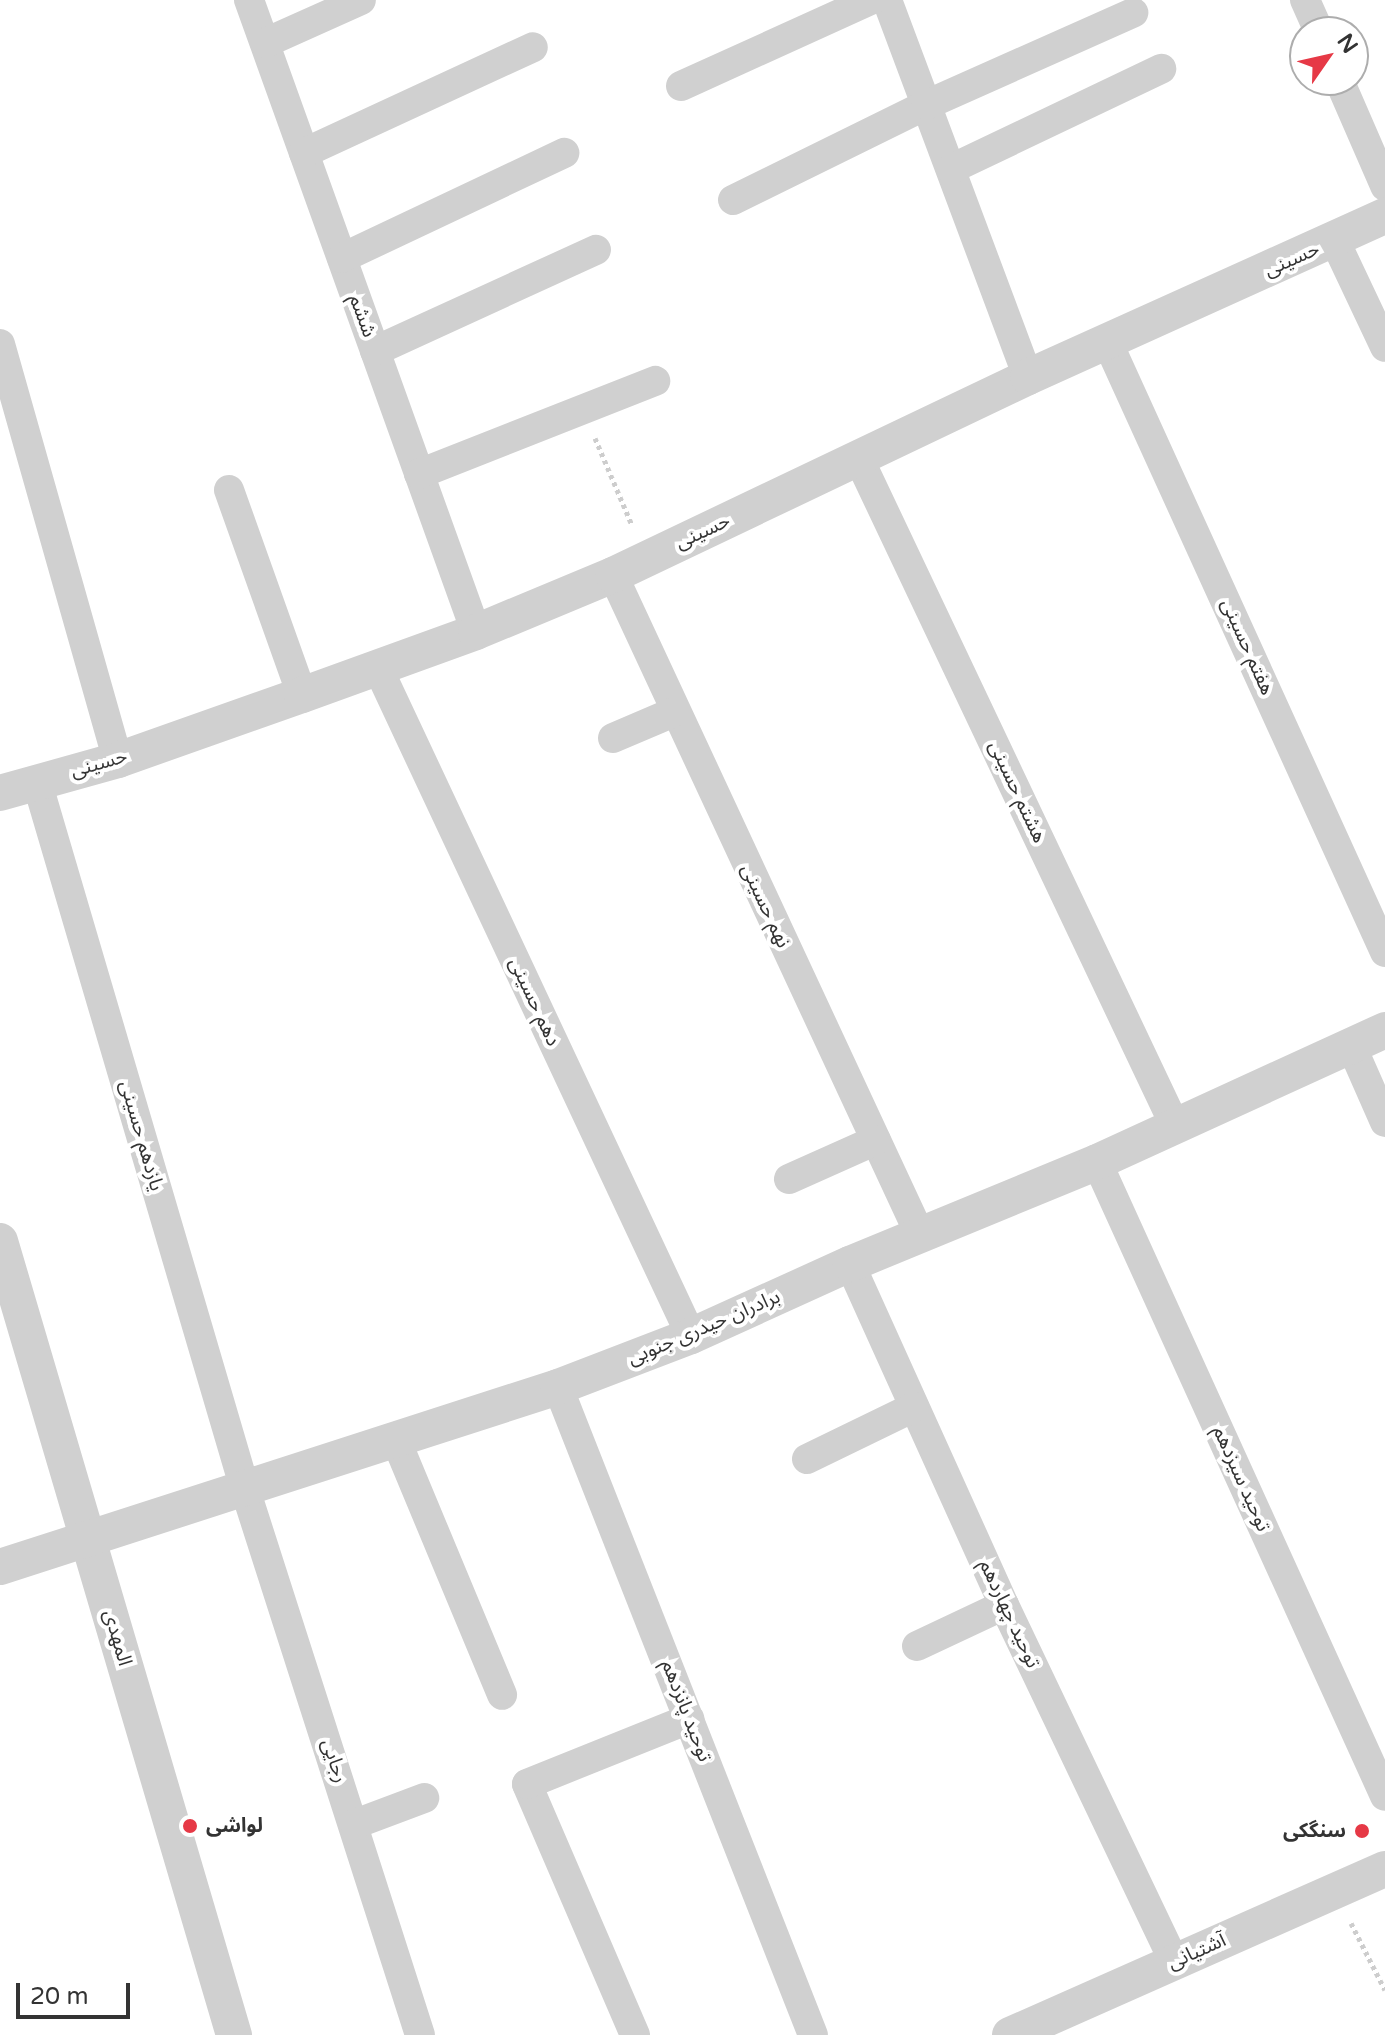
<!DOCTYPE html>
<html>
<head>
<meta charset="utf-8">
<style>
  body { margin:0 }
  #map { position:relative; width:1385px; height:2035px; overflow:hidden; background:#fff; font-family:"Varela Round","Noto Sans Arabic",sans-serif }
  div>[style] { position:absolute }
  .path>* { height:5px; margin-top:-2.5px; transform-origin:0; background:repeating-linear-gradient(90deg,#cdcdcd 0 4px,transparent 0 8px) }
  .minor>* { height:30px; margin:-15px; padding:0 15px; transform-origin:15px; border-radius:15px; background:#d0d0d0 }
  .tertiary>* { height:36px; margin:-18px; padding:0 18px; transform-origin:18px; border-radius:18px; background:#d0d0d0 }
  .dots>* { width:22px; height:22px; translate:-50% -50%; box-sizing:border-box; border:4px solid #fff; border-radius:50% }
  span { translate:-50% -50%; white-space:nowrap; text-align:center; line-height:1.15; -webkit-text-stroke:8px #fff; paint-order:stroke }
  .street-label { font-size:20px; color:#333 }
  .poi-label { font-size:20px; color:#333; font-weight:700 }
  .left { translate:0 -50%; text-align:left }
  .right { translate:-100% -50%; text-align:right }
  .north { position:absolute; left:1289px; top:16px; width:80px; height:80px; box-sizing:border-box; background:#fff; border:2px solid #adadad; border-radius:50%; rotate:56deg; font-size:22px; font-weight:700; line-height:32px; text-align:center; color:#333 }
  .north::after { content:''; display:block; margin:auto; width:28px; height:36px; background:#e63946; clip-path:polygon(50% 0,100% 100%,50% 72%,0 100%) }
  .scale { position:absolute; left:16px; top:1983px; width:114px; height:36px; box-sizing:border-box; border:4px solid #333; border-top:0; padding-left:10px; font-size:24px; line-height:28px; white-space:nowrap; color:#333; -webkit-text-stroke:6px #fff; paint-order:stroke }
</style>
</head>
<body>
<div id="map">
  <div class="path">
    <i style="left:595px;top:438px;width:95px;rotate:67deg"></i>
    <i style="left:1351px;top:1923px;width:75px;rotate:63.1deg"></i>
  </div>
  <div class="minor">
    <i style="left:249px;top:0;width:672px;rotate:70.24deg"></i>
    <i style="left:887px;top:0;width:403px;rotate:69.5deg"></i>
    <i style="left:1305px;top:0;width:35px;rotate:66deg"></i>
    <i style="left:265px;top:43px;width:105px;rotate:-24.1deg"></i>
    <i style="left:1339px;top:80px;width:116px;rotate:66.5deg"></i>
    <i style="left:681px;top:86px;width:209px;rotate:-24.4deg"></i>
    <i style="left:304px;top:153px;width:252px;rotate:-24.8deg"></i>
    <i style="left:951px;top:169px;width:233px;rotate:-25.5deg"></i>
    <i style="left:733px;top:200px;width:215px;rotate:-26.2deg"></i>
    <i style="left:926px;top:105px;width:227px;rotate:-24deg"></i>
    <i style="left:1335px;top:241px;width:117px;rotate:64.7deg"></i>
    <i style="left:342px;top:258px;width:246px;rotate:-25.3deg"></i>
    <i style="left:1108px;top:343px;width:669px;rotate:65.54deg"></i>
    <i style="left:0;top:344px;width:432px;rotate:74.2deg"></i>
    <i style="left:375px;top:351px;width:243px;rotate:-24.6deg"></i>
    <i style="left:859px;top:459px;width:738px;rotate:64.65deg"></i>
    <i style="left:419px;top:474px;width:254px;rotate:-21.5deg"></i>
    <i style="left:229px;top:490px;width:218px;rotate:70.4deg"></i>
    <i style="left:613px;top:575px;width:728px;rotate:65.05deg"></i>
    <i style="left:378px;top:668px;width:738px;rotate:64.89deg"></i>
    <i style="left:613px;top:738px;width:66px;rotate:-23.1deg"></i>
    <i style="left:37px;top:782px;width:737px;rotate:73.61deg"></i>
    <i style="left:245px;top:1489px;width:573px;rotate:72.23deg"></i>
    <i style="left:1351px;top:1045px;width:84px;rotate:66.2deg"></i>
    <i style="left:1097px;top:1162px;width:696px;rotate:65.57deg"></i>
    <i style="left:789px;top:1179px;width:95px;rotate:-24.1deg"></i>
    <i style="left:850px;top:1264px;width:374px;rotate:65.7deg"></i>
    <i style="left:1004px;top:1605px;width:395px;rotate:64.5deg"></i>
    <i style="left:558px;top:1387px;width:696px;rotate:68.52deg"></i>
    <i style="left:396px;top:1440px;width:276px;rotate:67.4deg"></i>
    <i style="left:807px;top:1459px;width:119px;rotate:-25.9deg"></i>
    <i style="left:917px;top:1646px;width:96px;rotate:-25.2deg"></i>
    <i style="left:355px;top:1824px;width:74px;rotate:-20.6deg"></i>
    <i style="left:635px;top:2035px;width:273px;rotate:-113.3deg"></i>
    <i style="left:527px;top:1784px;width:175px;rotate:-21.9deg"></i>
  </div>
  <div class="tertiary">
    <i style="left:0;top:793px;width:123px;rotate:-15.6deg"></i>
    <i style="left:118px;top:760px;width:195px;rotate:-19.5deg"></i>
    <i style="left:302px;top:695px;width:185px;rotate:-19.9deg"></i>
    <i style="left:476px;top:632px;width:148px;rotate:-22.6deg"></i>
    <i style="left:613px;top:575px;width:460px;rotate:-25.5deg"></i>
    <i style="left:1028px;top:377px;width:392px;rotate:-24.3deg"></i>
    <i style="left:0;top:1241px;width:828px;rotate:73.58deg"></i>
    <i style="left:0;top:1567px;width:586px;rotate:-17.88deg"></i>
    <i style="left:558px;top:1387px;width:142px;rotate:-21deg"></i>
    <i style="left:691px;top:1336px;width:175px;rotate:-24.4deg"></i>
    <i style="left:850px;top:1264px;width:267px;rotate:-22.4deg"></i>
    <i style="left:1097px;top:1162px;width:317px;rotate:-24.6deg"></i>
    <i style="left:1010px;top:2035px;width:410px;rotate:-23.9deg"></i>
  </div>
  <div class="dots">
    <i style="left:190px;top:1826px;background:#e63946"></i>
    <i style="left:1362px;top:1831px;background:#e63946"></i>
  </div>
  <div class="street-label">
    <span style="left:1292px;top:260px;rotate:-24deg">حسینی</span>
    <span style="left:362px;top:316px;rotate:70deg">ششم</span>
    <span style="left:703px;top:532px;rotate:-25deg">حسینی</span>
    <span style="left:1247px;top:647px;rotate:66deg">هفتم حسینی</span>
    <span style="left:99px;top:764px;rotate:-16deg">حسینی</span>
    <span style="left:1017px;top:792px;rotate:65deg">هشتم حسینی</span>
    <span style="left:765px;top:906px;rotate:65deg">نهم حسینی</span>
    <span style="left:534px;top:1002px;rotate:65deg">دهم حسینی</span>
    <span style="left:141px;top:1136px;rotate:74deg">یازدهم حسینی</span>
    <span style="left:704px;top:1328px;rotate:-23deg">برادران حیدری جنوبی</span>
    <span style="left:1241px;top:1479px;rotate:66deg">توحید سیزدهم</span>
    <span style="left:1009px;top:1614px;rotate:65deg">توحید چهاردهم</span>
    <span style="left:117px;top:1638px;rotate:74deg">المهدی</span>
    <span style="left:686px;top:1711px;rotate:69deg">توحید پانزدهم</span>
    <span style="left:334px;top:1761px;rotate:72deg">رجایی</span>
    <span style="left:1197px;top:1952px;rotate:-24deg">آشتیانی</span>
  </div>
  <div class="poi-label">
    <span class="left" style="left:206px;top:1826px">لواشی</span>
    <span class="right" style="left:1346px;top:1831px">سنگکی</span>
  </div>
  <div class="north">N</div>
  <div class="scale">20 m</div>
</div>
</body>
</html>
